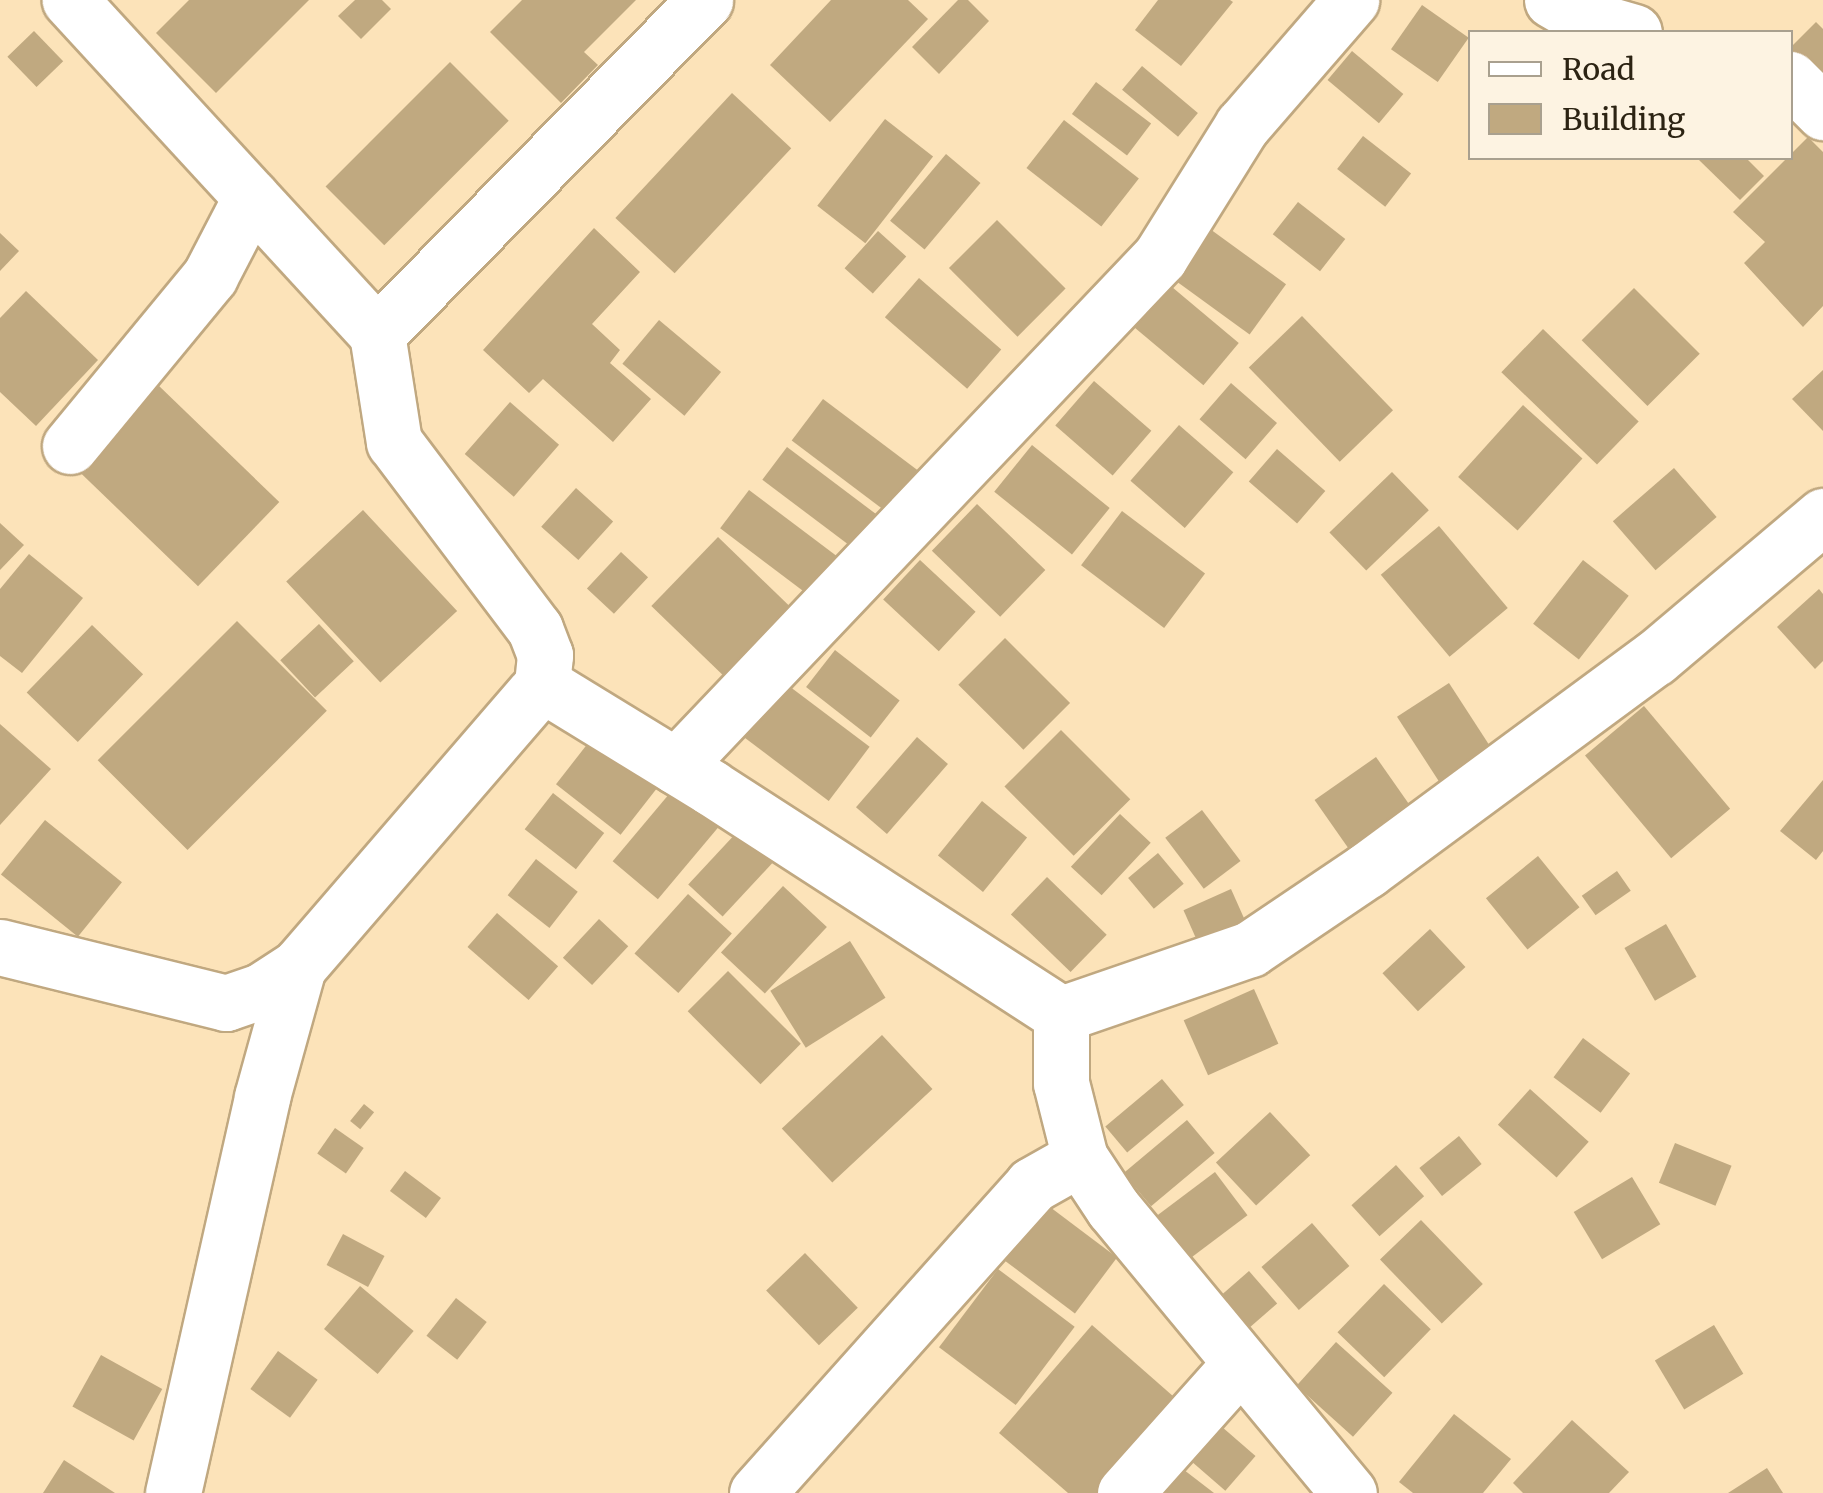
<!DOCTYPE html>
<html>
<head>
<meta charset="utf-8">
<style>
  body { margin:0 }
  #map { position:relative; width:1823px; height:1493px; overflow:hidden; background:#fce3b9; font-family:Merriweather,serif }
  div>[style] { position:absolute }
  .building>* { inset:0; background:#c0a980; transform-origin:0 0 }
  .roads { filter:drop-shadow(2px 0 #c0a880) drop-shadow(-2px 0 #c0a880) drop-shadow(0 2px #c0a880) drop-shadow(0 -2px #c0a880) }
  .minor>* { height:55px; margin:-27.5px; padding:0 27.5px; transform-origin:27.5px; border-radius:27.5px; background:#fff }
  span { translate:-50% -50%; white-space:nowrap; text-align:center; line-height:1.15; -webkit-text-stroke:9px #fdf3e2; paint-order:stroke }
  .legend { position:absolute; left:1468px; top:30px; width:325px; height:130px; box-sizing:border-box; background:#fdf3e2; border:2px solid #a9a08f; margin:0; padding:12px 18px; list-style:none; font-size:30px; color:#2c2313 }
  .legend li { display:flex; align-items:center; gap:20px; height:50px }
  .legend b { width:50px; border:2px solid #a9a08f }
</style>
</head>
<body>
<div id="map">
  <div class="building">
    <i style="clip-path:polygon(189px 0,309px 0,216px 93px,156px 33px)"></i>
    <i style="clip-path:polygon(355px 0,382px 0,391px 9px,361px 39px,338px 16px)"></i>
    <i style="clip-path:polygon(522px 0,636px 0,584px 52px,598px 65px,561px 103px,490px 32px)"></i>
    <i style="clip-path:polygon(831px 0,908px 0,928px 19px,830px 122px,770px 65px)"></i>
    <i style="clip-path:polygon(958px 0,968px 0,989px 21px,939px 74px,912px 47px)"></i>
    <i style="clip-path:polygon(1158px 0,1230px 0,1233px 2px,1181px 66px,1135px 30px)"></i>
    <i style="left:1422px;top:5px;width:57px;height:54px;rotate:35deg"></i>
    <i style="clip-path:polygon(1816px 22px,1823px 29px,1823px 88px,1790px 56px,1790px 48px)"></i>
    <i style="left:34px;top:31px;width:42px;height:37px;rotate:46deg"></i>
    <i style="left:1352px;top:51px;width:67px;height:38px;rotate:40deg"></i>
    <i style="left:450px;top:62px;width:83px;height:176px;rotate:45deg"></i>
    <i style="left:1142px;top:66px;width:73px;height:31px;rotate:40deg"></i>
    <i style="left:1096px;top:82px;width:69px;height:40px;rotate:37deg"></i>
    <i style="left:732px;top:93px;width:81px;height:171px;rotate:43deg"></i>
    <i style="left:885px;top:119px;width:61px;height:110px;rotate:38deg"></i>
    <i style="left:1064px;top:120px;width:95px;height:61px;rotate:38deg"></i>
    <i style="left:1363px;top:136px;width:61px;height:42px;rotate:38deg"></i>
    <i style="clip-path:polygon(1808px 137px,1823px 152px,1823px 306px,1803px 327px,1744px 263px,1765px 242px,1733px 212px)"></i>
    <i style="left:946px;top:154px;width:45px;height:87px;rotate:40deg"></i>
    <i style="clip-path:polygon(1702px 158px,1746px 158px,1764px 176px,1740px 200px,1699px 160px)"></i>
    <i style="left:1298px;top:202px;width:60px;height:41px;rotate:38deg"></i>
    <i style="left:997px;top:220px;width:97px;height:68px;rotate:45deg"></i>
    <i style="clip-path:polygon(594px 228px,640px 272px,592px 324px,620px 350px,610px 363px,651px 399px,613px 442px,543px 379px,529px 393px,483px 350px)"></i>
    <i style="left:1210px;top:229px;width:94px;height:62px;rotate:36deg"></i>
    <i style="left:878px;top:231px;width:38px;height:50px;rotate:42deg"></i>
    <i style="clip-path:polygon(0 233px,19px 251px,0 271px)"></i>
    <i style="left:919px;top:278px;width:109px;height:52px;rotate:41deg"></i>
    <i style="left:1166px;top:282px;width:95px;height:55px;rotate:40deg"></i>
    <i style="left:1634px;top:288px;width:93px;height:74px;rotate:45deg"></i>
    <i style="clip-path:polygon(26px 291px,98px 360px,36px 426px,0 392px,0 318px)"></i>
    <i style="left:1302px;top:316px;width:131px;height:74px;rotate:46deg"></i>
    <i style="left:659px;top:320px;width:81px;height:57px;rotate:40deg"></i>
    <i style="left:1543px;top:329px;width:133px;height:60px;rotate:44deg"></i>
    <i style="clip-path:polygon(1823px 370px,1823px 431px,1792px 399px)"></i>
    <i style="left:1094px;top:381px;width:76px;height:59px;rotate:41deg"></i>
    <i style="left:1231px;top:383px;width:61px;height:48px;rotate:41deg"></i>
    <i style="left:157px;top:384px;width:170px;height:117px;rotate:44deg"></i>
    <i style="left:823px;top:399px;width:121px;height:52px;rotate:37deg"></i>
    <i style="left:510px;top:402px;width:65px;height:69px;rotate:41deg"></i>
    <i style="left:1523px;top:405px;width:80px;height:97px;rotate:42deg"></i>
    <i style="left:1179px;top:425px;width:72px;height:74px;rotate:41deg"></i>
    <i style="left:1032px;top:445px;width:100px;height:60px;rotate:39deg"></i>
    <i style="left:787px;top:447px;width:116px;height:41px;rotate:37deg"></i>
    <i style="left:1277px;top:449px;width:64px;height:43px;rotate:41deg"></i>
    <i style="left:1674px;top:468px;width:65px;height:81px;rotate:49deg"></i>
    <i style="left:1392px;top:472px;width:53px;height:87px;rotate:46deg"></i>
    <i style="left:576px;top:488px;width:50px;height:52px;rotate:42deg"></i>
    <i style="left:749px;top:490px;width:121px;height:48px;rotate:37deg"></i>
    <i style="left:977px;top:504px;width:95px;height:65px;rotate:44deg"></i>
    <i style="left:363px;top:510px;width:138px;height:105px;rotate:47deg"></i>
    <i style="left:1122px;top:511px;width:104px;height:68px;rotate:37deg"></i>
    <i style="clip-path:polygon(0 523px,24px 545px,0 570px)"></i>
    <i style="left:1439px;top:526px;width:107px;height:76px;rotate:50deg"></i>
    <i style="left:718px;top:537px;width:109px;height:96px;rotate:44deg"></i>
    <i style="left:621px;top:552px;width:37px;height:50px;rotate:43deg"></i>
    <i style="clip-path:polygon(29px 554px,83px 598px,22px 673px,0 656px,0 589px)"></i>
    <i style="left:920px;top:560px;width:76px;height:54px;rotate:43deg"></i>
    <i style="left:1583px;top:560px;width:58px;height:81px;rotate:38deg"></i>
    <i style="clip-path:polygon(1819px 589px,1823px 594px,1823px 661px,1815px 669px,1777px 627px)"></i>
    <i style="left:237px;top:621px;width:127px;height:197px;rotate:45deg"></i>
    <i style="left:319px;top:624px;width:51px;height:53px;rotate:47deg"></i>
    <i style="left:92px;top:625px;width:71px;height:94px;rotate:44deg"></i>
    <i style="left:1005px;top:638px;width:92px;height:66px;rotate:45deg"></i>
    <i style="left:835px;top:650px;width:82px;height:47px;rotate:38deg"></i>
    <i style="left:785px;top:683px;width:106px;height:68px;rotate:37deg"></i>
    <i style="left:1449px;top:683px;width:89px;height:62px;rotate:57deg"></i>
    <i style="left:1644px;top:706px;width:134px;height:77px;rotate:50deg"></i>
    <i style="clip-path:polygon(0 724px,51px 769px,0 825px)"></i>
    <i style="left:1061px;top:730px;width:98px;height:80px;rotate:45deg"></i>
    <i style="left:596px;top:733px;width:82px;height:65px;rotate:38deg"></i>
    <i style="left:917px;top:737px;width:41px;height:93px;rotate:41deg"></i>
    <i style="left:1376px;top:757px;width:62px;height:75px;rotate:55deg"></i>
    <i style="clip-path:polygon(1823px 780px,1823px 851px,1816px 860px,1780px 831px)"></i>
    <i style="left:675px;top:787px;width:59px;height:97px;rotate:40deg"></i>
    <i style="left:553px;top:793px;width:65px;height:46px;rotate:38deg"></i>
    <i style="left:982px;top:801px;width:58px;height:70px;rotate:39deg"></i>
    <i style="left:1202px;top:810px;width:64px;height:46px;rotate:53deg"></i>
    <i style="left:1120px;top:814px;width:42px;height:72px;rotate:43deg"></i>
    <i style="left:45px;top:820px;width:99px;height:70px;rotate:39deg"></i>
    <i style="left:738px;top:831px;width:47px;height:73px;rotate:43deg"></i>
    <i style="left:1158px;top:853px;width:40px;height:39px;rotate:50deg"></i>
    <i style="left:1538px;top:856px;width:66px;height:67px;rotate:51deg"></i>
    <i style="left:536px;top:859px;width:53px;height:46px;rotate:38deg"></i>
    <i style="left:1617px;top:871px;width:24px;height:43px;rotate:55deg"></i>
    <i style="left:1047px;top:877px;width:83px;height:52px;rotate:44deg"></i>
    <i style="left:783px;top:886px;width:60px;height:91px;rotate:43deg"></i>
    <i style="left:1231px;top:889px;width:43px;height:52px;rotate:66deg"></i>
    <i style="left:688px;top:894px;width:59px;height:80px;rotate:42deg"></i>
    <i style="left:497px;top:913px;width:81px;height:45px;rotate:41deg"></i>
    <i style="left:599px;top:919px;width:40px;height:53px;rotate:43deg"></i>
    <i style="left:1666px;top:924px;width:61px;height:48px;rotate:60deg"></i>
    <i style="left:1430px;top:929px;width:52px;height:65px;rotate:47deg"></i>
    <i style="left:850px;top:941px;width:67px;height:94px;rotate:58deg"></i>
    <i style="left:728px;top:971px;width:103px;height:57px;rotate:45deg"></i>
    <i style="left:1254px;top:989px;width:60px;height:77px;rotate:66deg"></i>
    <i style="left:882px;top:1035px;width:74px;height:137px;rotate:47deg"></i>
    <i style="left:1583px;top:1038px;width:59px;height:49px;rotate:37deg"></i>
    <i style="left:1162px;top:1079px;width:34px;height:74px;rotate:50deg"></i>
    <i style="left:1530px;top:1089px;width:79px;height:48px;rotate:42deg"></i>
    <i style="left:364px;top:1104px;width:13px;height:22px;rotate:39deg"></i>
    <i style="left:1270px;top:1112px;width:59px;height:74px;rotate:47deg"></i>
    <i style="left:1187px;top:1120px;width:43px;height:83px;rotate:50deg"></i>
    <i style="left:335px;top:1128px;width:35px;height:31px;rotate:35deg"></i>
    <i style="left:1459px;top:1136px;width:36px;height:51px;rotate:51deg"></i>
    <i style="left:1675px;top:1143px;width:61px;height:43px;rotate:22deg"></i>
    <i style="left:1396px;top:1165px;width:42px;height:60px;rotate:48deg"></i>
    <i style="left:405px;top:1171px;width:45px;height:25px;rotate:37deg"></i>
    <i style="left:1215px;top:1172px;width:54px;height:72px;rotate:53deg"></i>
    <i style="left:1632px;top:1177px;width:55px;height:68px;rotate:59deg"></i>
    <i style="left:1042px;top:1201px;width:94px;height:70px;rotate:37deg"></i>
    <i style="left:1421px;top:1220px;width:89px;height:57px;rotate:46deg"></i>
    <i style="left:1312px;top:1223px;width:57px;height:67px;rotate:49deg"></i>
    <i style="left:343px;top:1234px;width:47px;height:35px;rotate:28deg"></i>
    <i style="left:805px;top:1253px;width:76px;height:54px;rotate:46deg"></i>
    <i style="left:998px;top:1269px;width:96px;height:98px;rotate:37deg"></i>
    <i style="left:1249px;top:1271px;width:43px;height:54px;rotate:49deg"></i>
    <i style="left:1384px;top:1284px;width:65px;height:67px;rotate:44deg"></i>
    <i style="left:360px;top:1286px;width:70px;height:56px;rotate:40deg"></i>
    <i style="left:456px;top:1298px;width:39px;height:48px;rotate:38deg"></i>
    <i style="clip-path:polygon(1092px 1325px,1182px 1404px,1106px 1493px,1068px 1493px,999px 1433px)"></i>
    <i style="left:1714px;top:1325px;width:57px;height:69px;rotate:59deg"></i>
    <i style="left:1336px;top:1342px;width:76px;height:59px;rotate:42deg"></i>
    <i style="left:278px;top:1351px;width:49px;height:47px;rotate:36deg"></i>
    <i style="left:101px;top:1355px;width:70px;height:59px;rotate:29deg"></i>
    <i style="clip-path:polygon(1454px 1414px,1511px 1459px,1483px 1493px,1413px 1493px,1399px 1482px)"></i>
    <i style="left:1214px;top:1420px;width:55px;height:46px;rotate:41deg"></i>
    <i style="clip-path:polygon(1572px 1420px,1629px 1472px,1609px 1493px,1523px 1493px,1513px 1483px)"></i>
    <i style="clip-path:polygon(64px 1460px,115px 1493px,43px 1493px)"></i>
    <i style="clip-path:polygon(1175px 1463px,1214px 1493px,1152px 1493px)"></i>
    <i style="clip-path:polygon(1767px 1468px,1783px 1493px,1728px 1493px)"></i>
  </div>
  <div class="roads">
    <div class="minor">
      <i style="left:1552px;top:0;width:34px;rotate:30deg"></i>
      <i style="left:1582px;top:17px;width:54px;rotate:16.1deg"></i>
      <i style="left:1790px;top:79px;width:47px;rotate:45deg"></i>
      <i style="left:377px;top:334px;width:468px;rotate:-45.5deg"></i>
      <i style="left:70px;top:446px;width:220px;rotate:-50.5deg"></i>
      <i style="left:210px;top:276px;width:89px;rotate:-62.6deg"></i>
      <i style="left:542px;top:684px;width:197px;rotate:31.5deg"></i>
      <i style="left:710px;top:787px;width:418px;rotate:32.9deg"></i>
      <i style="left:1061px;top:1014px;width:69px;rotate:90deg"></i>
      <i style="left:1061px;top:1083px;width:77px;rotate:75.8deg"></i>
      <i style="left:1080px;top:1158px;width:60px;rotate:56.6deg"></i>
      <i style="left:1113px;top:1208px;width:370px;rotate:50.4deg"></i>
      <i style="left:676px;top:766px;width:702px;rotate:-46.44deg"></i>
      <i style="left:1160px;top:257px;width:155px;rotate:-58deg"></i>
      <i style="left:1242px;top:126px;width:167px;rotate:-49.1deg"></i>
      <i style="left:0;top:947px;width:233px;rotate:13.9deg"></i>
      <i style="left:226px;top:1003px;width:37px;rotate:-19deg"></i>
      <i style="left:261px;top:991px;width:44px;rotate:-33deg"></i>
      <i style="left:298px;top:967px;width:374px;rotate:-49.2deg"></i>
      <i style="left:542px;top:684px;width:29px;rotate:-84deg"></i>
      <i style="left:545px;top:655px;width:28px;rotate:-111deg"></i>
      <i style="left:535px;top:629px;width:234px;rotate:-127deg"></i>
      <i style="left:394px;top:442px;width:109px;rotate:-98.9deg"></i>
      <i style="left:377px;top:334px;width:454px;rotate:-132.6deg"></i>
      <i style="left:1061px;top:1014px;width:200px;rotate:-19deg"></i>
      <i style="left:1250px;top:949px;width:141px;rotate:-34deg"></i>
      <i style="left:1367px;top:870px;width:358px;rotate:-36.4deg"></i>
      <i style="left:1655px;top:658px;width:220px;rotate:-40.2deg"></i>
      <i style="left:173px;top:1493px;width:406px;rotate:-77.3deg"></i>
      <i style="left:262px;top:1097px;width:135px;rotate:-74.5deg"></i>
      <i style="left:757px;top:1493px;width:413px;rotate:-48.2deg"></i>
      <i style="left:1032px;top:1185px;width:55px;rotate:-29.4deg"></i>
      <i style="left:1125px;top:1493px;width:174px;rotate:-48.3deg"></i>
    </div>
  </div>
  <ul class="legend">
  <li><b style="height:12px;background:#fff"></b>Road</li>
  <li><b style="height:28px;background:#c0a980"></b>Building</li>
  </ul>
</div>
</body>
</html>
